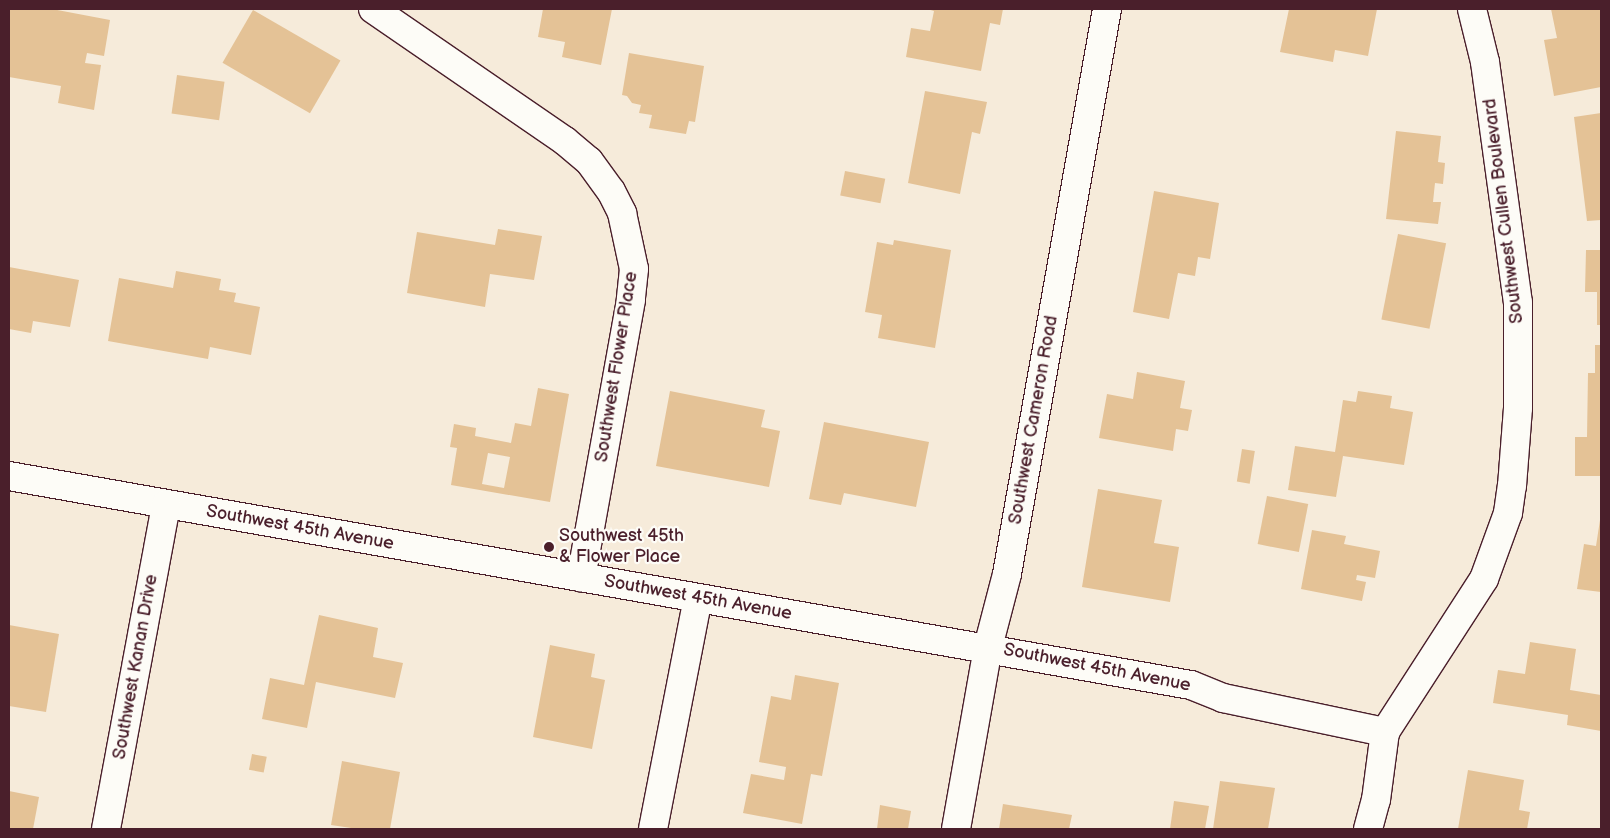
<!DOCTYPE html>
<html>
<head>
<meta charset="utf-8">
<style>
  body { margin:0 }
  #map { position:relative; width:1610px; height:838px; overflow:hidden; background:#f6ebda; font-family:"Balsamiq Sans",sans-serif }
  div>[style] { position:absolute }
  .building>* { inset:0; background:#e4c296; transform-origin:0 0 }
  .roads { filter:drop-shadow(1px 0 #4a1f2b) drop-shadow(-1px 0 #4a1f2b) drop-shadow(0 1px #4a1f2b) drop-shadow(0 -1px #4a1f2b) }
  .minor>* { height:28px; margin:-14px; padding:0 14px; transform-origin:14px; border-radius:14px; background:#fdfcf7 }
  .dots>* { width:14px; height:14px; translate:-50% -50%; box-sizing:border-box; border:2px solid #fdfcf7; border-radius:50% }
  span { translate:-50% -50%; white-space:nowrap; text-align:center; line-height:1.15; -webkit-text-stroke:4.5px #fdfcf7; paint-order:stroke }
  .street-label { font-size:18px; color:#4a1f2b }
  .poi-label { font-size:18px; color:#4a1f2b }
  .left { translate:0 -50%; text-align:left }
  .frame { position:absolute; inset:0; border:10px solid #4a1f2b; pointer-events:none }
</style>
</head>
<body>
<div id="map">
  <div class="building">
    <i style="clip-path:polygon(9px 9px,52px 9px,110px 20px,104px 56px,87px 53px,85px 63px,101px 65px,94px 110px,58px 103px,61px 86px,9px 77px)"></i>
    <i style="clip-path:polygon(543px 9px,612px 9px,601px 65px,562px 57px,565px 42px,538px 37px)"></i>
    <i style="clip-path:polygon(927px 9px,1003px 9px,1000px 25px,990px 23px,981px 71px,906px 57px,911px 28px,930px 31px,934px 11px)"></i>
    <i style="clip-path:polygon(1289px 9px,1377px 9px,1368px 56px,1335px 50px,1333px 62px,1280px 52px)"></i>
    <i style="clip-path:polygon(1551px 9px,1600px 9px,1601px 87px,1554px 96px,1544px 40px,1557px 38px)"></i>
    <i style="left:253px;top:10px;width:101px;height:61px;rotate:30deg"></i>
    <i style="clip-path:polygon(629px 53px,704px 66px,695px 122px,689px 121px,686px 134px,649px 128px,652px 115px,639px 113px,641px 105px,632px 103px,627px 96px,622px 95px)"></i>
    <i style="left:177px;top:75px;width:48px;height:39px;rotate:8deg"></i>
    <i style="clip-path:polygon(925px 91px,987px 102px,980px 134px,972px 132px,960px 194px,908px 183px)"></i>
    <i style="clip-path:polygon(1601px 113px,1601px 220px,1587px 221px,1574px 117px)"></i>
    <i style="clip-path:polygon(1396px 131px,1441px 136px,1438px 162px,1445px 163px,1443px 184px,1435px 183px,1433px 202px,1441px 202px,1438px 224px,1386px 219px)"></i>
    <i style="left:845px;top:171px;width:41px;height:25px;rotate:11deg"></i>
    <i style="clip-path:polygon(1154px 191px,1219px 203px,1210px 259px,1198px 257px,1195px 276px,1178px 273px,1169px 319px,1133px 312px)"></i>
    <i style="clip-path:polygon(498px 229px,542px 236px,534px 280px,490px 274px,485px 307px,407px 293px,417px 232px,495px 245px)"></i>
    <i style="left:1398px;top:234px;width:49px;height:87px;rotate:11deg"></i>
    <i style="clip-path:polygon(894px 240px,951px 250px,935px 348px,878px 338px,882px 315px,865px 312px,877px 242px,893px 245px)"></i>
    <i style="clip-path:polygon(1586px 250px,1601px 250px,1601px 325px,1597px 325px,1597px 292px,1585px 292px)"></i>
    <i style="clip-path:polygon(9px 267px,79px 280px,70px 327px,33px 321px,31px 333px,9px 329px)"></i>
    <i style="clip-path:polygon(176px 271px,221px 279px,219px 290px,236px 293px,234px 302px,260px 307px,251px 355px,210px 347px,208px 359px,108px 341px,119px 278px,173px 288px)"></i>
    <i style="clip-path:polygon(1595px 345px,1601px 345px,1601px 476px,1575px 476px,1575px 437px,1587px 437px,1588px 373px,1595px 373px)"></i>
    <i style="clip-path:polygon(1137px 372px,1185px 381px,1180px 408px,1192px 410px,1188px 431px,1176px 429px,1173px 451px,1099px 438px,1107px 394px,1133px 399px)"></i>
    <i style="clip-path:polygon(evenodd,538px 388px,569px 394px,550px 502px,451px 485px,457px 448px,450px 447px,454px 424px,476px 428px,475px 436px,511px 443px,515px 423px,531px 426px,538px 388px,488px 453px,510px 457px,504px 488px,482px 484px,488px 453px)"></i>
    <i style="clip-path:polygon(670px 391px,765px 410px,761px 427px,780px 431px,769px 487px,656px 466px)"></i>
    <i style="clip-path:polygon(1358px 391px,1392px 396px,1390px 408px,1413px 412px,1404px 465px,1343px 456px,1336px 497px,1288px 490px,1295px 446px,1335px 452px,1343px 400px,1356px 402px)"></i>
    <i style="clip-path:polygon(824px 422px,929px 442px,916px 507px,844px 493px,841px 505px,809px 499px)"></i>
    <i style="left:1242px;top:449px;width:13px;height:33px;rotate:9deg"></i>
    <i style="clip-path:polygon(1098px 489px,1162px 500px,1154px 543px,1179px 547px,1170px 602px,1082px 587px)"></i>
    <i style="left:1267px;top:496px;width:42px;height:49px;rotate:11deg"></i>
    <i style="clip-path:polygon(1600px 520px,1601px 592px,1577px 589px,1584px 544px,1596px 546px)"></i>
    <i style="clip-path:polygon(1312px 530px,1346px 536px,1344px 544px,1380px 551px,1375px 578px,1357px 575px,1356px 580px,1366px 582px,1362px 601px,1301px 589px)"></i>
    <i style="clip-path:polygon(319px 615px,378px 628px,373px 657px,403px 663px,395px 698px,316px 682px,307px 728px,262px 719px,270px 678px,304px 685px)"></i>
    <i style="clip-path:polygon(9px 625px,59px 634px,46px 712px,9px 706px)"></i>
    <i style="clip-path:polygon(1530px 642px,1576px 649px,1570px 690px,1601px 695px,1601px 731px,1567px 725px,1568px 715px,1493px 703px,1498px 670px,1525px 674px)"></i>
    <i style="clip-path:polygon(550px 645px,595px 654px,591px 677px,605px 680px,592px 749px,533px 737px)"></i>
    <i style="clip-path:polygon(795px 675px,839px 683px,822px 776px,811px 774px,802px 824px,743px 813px,751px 774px,784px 780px,786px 767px,759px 762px,771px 696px,791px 700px)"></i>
    <i style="left:252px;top:754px;width:15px;height:16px;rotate:11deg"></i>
    <i style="clip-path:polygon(342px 761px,400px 772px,390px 829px,358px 829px,331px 825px)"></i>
    <i style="clip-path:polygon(1468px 770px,1524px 780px,1519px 810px,1530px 812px,1527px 829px,1458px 829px)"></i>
    <i style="clip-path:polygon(1220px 781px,1275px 788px,1268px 829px,1213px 829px)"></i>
    <i style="clip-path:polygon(9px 791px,39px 797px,33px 829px,9px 829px)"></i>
    <i style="clip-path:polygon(1174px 801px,1209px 806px,1205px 829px,1170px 829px)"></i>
    <i style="clip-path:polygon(1003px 804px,1072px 815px,1069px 829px,999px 829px)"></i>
    <i style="clip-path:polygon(880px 805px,911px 811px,908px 829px,877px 829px)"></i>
  </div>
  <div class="roads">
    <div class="minor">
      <i style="left:373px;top:9px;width:233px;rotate:34.5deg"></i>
      <i style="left:565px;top:141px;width:31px;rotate:40deg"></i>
      <i style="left:589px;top:161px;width:37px;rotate:54deg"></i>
      <i style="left:611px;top:191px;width:25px;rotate:63deg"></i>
      <i style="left:622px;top:213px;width:57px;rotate:77.9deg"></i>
      <i style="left:634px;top:269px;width:31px;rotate:96deg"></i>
      <i style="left:631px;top:300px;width:282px;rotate:100.2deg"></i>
      <i style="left:9px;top:476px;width:1200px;rotate:10.03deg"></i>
      <i style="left:1191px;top:685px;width:35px;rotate:22deg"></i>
      <i style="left:1223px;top:698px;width:166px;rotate:11.9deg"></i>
      <i style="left:106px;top:829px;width:330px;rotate:-79.5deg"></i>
      <i style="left:653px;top:829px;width:235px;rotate:-79deg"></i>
      <i style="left:956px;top:829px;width:185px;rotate:-80deg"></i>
      <i style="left:988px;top:647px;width:75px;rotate:-75.4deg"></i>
      <i style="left:1007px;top:574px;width:574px;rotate:-79.96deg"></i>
      <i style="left:1368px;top:829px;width:30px;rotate:-75deg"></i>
      <i style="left:1376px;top:800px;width:69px;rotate:-82.5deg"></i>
      <i style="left:1385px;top:732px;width:182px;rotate:-57.1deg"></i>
      <i style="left:1484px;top:579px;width:70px;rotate:-70deg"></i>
      <i style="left:1508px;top:513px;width:27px;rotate:-82deg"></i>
      <i style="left:1512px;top:486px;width:78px;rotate:-85.6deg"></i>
      <i style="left:1518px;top:408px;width:105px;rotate:-90deg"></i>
      <i style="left:1518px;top:303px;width:243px;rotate:-97.8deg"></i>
      <i style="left:1485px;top:62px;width:55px;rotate:-103.8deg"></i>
    </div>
  </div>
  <div class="dots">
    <i style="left:549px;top:547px;background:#4a1f2b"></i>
  </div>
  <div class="street-label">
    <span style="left:1504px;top:211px;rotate:-97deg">Southwest Cullen Boulevard</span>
    <span style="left:617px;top:367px;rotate:-81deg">Southwest Flower Place</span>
    <span style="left:1034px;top:420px;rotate:-80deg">Southwest Cameron Road</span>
    <span style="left:300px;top:528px;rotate:10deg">Southwest 45th Avenue</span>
    <span style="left:698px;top:598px;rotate:10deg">Southwest 45th Avenue</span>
    <span style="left:136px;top:667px;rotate:-80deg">Southwest Kanan Drive</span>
    <span style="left:1097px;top:668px;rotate:11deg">Southwest 45th Avenue</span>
  </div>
  <div class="poi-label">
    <span class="left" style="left:559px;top:547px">Southwest 45th<br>&amp; Flower Place</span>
  </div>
  <div class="frame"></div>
</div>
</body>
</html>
